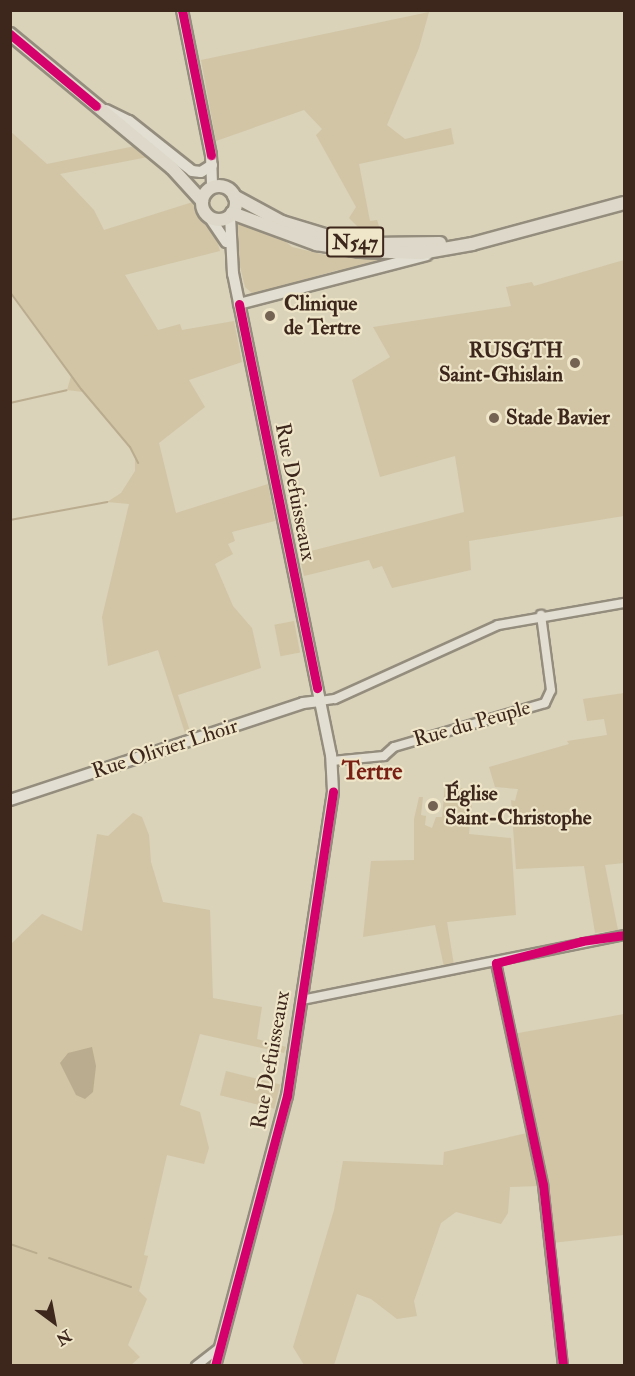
<!DOCTYPE html>
<html>
<head>
<meta charset="utf-8">
<style>
  body { margin:0 }
  #map { position:relative; width:635px; height:1376px; overflow:hidden; background:#dad2b9; font-family:"IM FELL Double Pica",serif }
  div>[style] { position:absolute }
  .green>* { inset:0; background:#d1c5a5; transform-origin:0 0 }
  .water>* { inset:0; background:#baac8e }
  .stream>* { height:2px; margin:-1px; padding:0 1px; transform-origin:1px; border-radius:1px; background:#baac8e }
  .roads { filter:drop-shadow(2px 0 #948d7e) drop-shadow(-2px 0 #948d7e) drop-shadow(0 2px #948d7e) drop-shadow(0 -2px #948d7e) }
  .street>* { height:8px; margin:-4px; padding:0 4px; transform-origin:4px; border-radius:4px; background:#e2ded1 }
  .secondary>* { height:10px; margin:-5px; padding:0 5px; transform-origin:5px; border-radius:5px; background:#e2ded1 }
  .primary>* { height:12px; margin:-6px; padding:0 6px; transform-origin:6px; border-radius:6px; background:#ddd8c9 }
  .primary>.ring { margin:-6px; padding:0; box-sizing:content-box; background:none; border:12px solid #ddd8c9; border-radius:50% }
  .cycleway>* { height:9px; margin:-4.5px; padding:0 4.5px; transform-origin:4.5px; border-radius:4.5px; background:#d6006c }
  .dots>* { width:16px; height:16px; translate:-50% -50%; box-sizing:border-box; border:3px solid #efe6c9; border-radius:50% }
  span { translate:-50% -50%; white-space:nowrap; text-align:center; line-height:1.15; -webkit-text-stroke:4.5px #efe6c9; paint-order:stroke }
  .shield-label span { padding:2px 4px; background:#efe6c9; border:2px solid; border-radius:4px; -webkit-text-stroke-width:0 }
  .shield-label { font-size:20px; color:#3d261c; font-weight:700 }
  .poi-label { font-size:21px; color:#3d261c; font-weight:700 }
  .left { translate:0 -50%; text-align:left }
  .right { translate:-100% -50%; text-align:right }
  .street-label { font-size:21px; color:#3d261c }
  .quarter-label { font-size:24px; color:#7a1f14; font-weight:700 }
  .frame { position:absolute; inset:0; border:12px solid #3d261c; pointer-events:none }
  .north { position:absolute; left:24px; top:1292px; width:60px; height:60px; -webkit-text-stroke:4px #efe6c9; paint-order:stroke; rotate:148deg; font-size:16px; font-weight:700; line-height:24px; text-align:center; color:#3d261c }
  .north::after { content:''; display:block; margin:auto; width:21px; height:27px; background:#3d261c; clip-path:polygon(50% 0,100% 100%,50% 72%,0 100%) }
</style>
</head>
<body>
<div id="map">
  <div class="green">
    <i style="clip-path:polygon(429px 12px,419px 48px,387px 125px,405px 139px,451px 128px,454px 144px,359px 164px,370px 221px,377px 220px,382px 236px,370px 239px,349px 218px,356px 207px,316px 135px,322px 129px,304px 110px,216px 141px,201px 60px)"></i>
    <i style="clip-path:polygon(10px 131px,47px 164px,135px 146px,148px 157px,60px 174px,94px 210px,104px 230px,196px 201px,203px 219px,217px 240px,220px 251px,125px 275px,158px 330px,180px 324px,182px 330px,234px 321px,242px 362px,189px 380px,205px 407px,159px 443px,176px 513px,268px 484px,275px 521px,232px 532px,235px 541px,228px 544px,233px 554px,215px 564px,233px 606px,252px 628px,261px 668px,178px 695px,190px 731px,185px 733px,158px 650px,108px 666px,102px 617px,129px 504px,107px 502px,121px 493px,135px 471px,135px 455px,83px 392px,67px 390px,71px 376px,11px 292px)"></i>
    <i style="clip-path:polygon(241px 221px,272px 230px,292px 247px,334px 257px,383px 259px,383px 263px,336px 275px,338px 270px,253px 294px,245px 287px,232px 234px)"></i>
    <i style="clip-path:polygon(624px 260px,624px 516px,469px 541px,471px 570px,392px 588px,382px 566px,373px 569px,369px 560px,304px 576px,299px 554px,464px 512px,455px 456px,380px 477px,352px 380px,390px 357px,373px 327px,511px 306px,506px 287px,532px 282px,534px 286px)"></i>
    <i style="left:294px;top:621px;width:32px;height:20px;rotate:79deg"></i>
    <i style="clip-path:polygon(624px 693px,624px 863px,605px 865px,618px 930px,595px 933px,584px 866px,516px 869px,511px 800px,515px 801px,518px 789px,495px 787px,489px 767px,569px 744px,567px 741px,607px 735px,604px 719px,587px 721px,583px 699px)"></i>
    <i style="clip-path:polygon(445px 784px,473px 791px,469px 834px,511px 838px,516px 915px,447px 922px,454px 965px,444px 967px,435px 925px,363px 937px,371px 861px,414px 860px,414px 819px,419px 797px,423px 797px,421px 815px,426px 816px,425px 825px,432px 828px,436px 817px,442px 817px)"></i>
    <i style="clip-path:polygon(133px 813px,142px 817px,149px 835px,151px 862px,163px 902px,210px 910px,213px 998px,262px 1007px,257px 1039px,286px 1047px,284px 1053px,200px 1034px,180px 1105px,200px 1112px,209px 1148px,204px 1164px,167px 1155px,144px 1255px,148px 1256px,139px 1291px,147px 1299px,128px 1345px,140px 1357px,131px 1365px,11px 1366px,11px 944px,42px 914px,82px 931px,97px 834px,108px 836px)"></i>
    <i style="clip-path:polygon(624px 1014px,624px 1235px,552px 1243px,513px 1034px)"></i>
    <i style="left:226px;top:1071px;width:56px;height:25px;rotate:14deg"></i>
    <i style="clip-path:polygon(527px 1133px,539px 1186px,510px 1187px,508px 1213px,501px 1224px,456px 1212px,441px 1223px,414px 1301px,417px 1316px,397px 1319px,371px 1299px,357px 1294px,334px 1365px,304px 1365px,293px 1347px,334px 1210px,343px 1161px,443px 1165px,444px 1152px)"></i>
  </div>
  <div class="water">
    <i style="clip-path:polygon(92px 1047px,96px 1066px,93px 1092px,85px 1099px,76px 1095px,60px 1063px,68px 1053px)"></i>
  </div>
  <div class="stream">
    <i style="left:10px;top:292px;width:120px;rotate:53.8deg"></i>
    <i style="left:81px;top:389px;width:76px;rotate:49.8deg"></i>
    <i style="left:130px;top:447px;width:18px;rotate:63deg"></i>
    <i style="left:10px;top:403px;width:58px;rotate:-12.8deg"></i>
    <i style="left:10px;top:520px;width:99px;rotate:-10.5deg"></i>
    <i style="left:10px;top:1244px;width:28px;rotate:19deg"></i>
    <i style="left:49px;top:1258px;width:87px;rotate:19.5deg"></i>
  </div>
  <div class="roads">
    <div class="street">
      <i style="left:320px;top:701px;width:15px;rotate:-8deg"></i>
      <i style="left:335px;top:699px;width:179px;rotate:-24.4deg"></i>
      <i style="left:498px;top:625px;width:128px;rotate:-9.9deg"></i>
      <i style="left:332px;top:761px;width:52px;rotate:-5.5deg"></i>
      <i style="left:384px;top:756px;width:13px;rotate:-42deg"></i>
      <i style="left:394px;top:747px;width:157px;rotate:-16.2deg"></i>
      <i style="left:545px;top:703px;width:14px;rotate:-65deg"></i>
      <i style="left:551px;top:690px;width:76px;rotate:-97.6deg"></i>
      <i style="left:496px;top:963px;width:227px;rotate:78deg"></i>
      <i style="left:543px;top:1185px;width:182px;rotate:83.7deg"></i>
      <i style="left:302px;top:1000px;width:328px;rotate:-11.4deg"></i>
      <i style="left:196px;top:1366px;width:31px;rotate:-38deg"></i>
    </div>
    <div class="secondary">
      <i style="left:182px;top:10px;width:148px;rotate:78.7deg"></i>
      <i style="left:211px;top:155px;width:32px;rotate:88deg"></i>
      <i style="left:106px;top:110px;width:25px;rotate:26deg"></i>
      <i style="left:129px;top:121px;width:80px;rotate:38.4deg"></i>
      <i style="left:192px;top:171px;width:9px;rotate:6deg"></i>
      <i style="left:201px;top:172px;width:13px;rotate:-32deg"></i>
      <i style="left:210px;top:218px;width:29px;rotate:56deg"></i>
      <i style="left:239px;top:304px;width:194px;rotate:-14.6deg"></i>
      <i style="left:10px;top:800px;width:309px;rotate:-18.3deg"></i>
      <i style="left:303px;top:703px;width:17px;rotate:-7deg"></i>
      <i style="left:215px;top:1366px;width:279px;rotate:-75.1deg"></i>
      <i style="left:287px;top:1096px;width:308px;rotate:-81.4deg"></i>
      <i style="left:333px;top:791px;width:36px;rotate:-93deg"></i>
      <i style="left:331px;top:755px;width:491px;rotate:-101.5deg"></i>
      <i style="left:233px;top:274px;width:58px;rotate:-93deg"></i>
    </div>
    <div class="primary">
      <i style="left:10px;top:34px;width:210px;rotate:39.6deg"></i>
      <i style="left:172px;top:168px;width:45px;rotate:47.7deg"></i>
      <i class="ring" style="left:202px;top:186px;width:22px;height:22px"></i>
      <i style="left:234px;top:196px;width:55px;rotate:28.4deg"></i>
      <i style="left:282px;top:222px;width:55px;rotate:16.8deg"></i>
      <i style="left:335px;top:238px;width:37px;rotate:9deg"></i>
      <i style="left:372px;top:244px;width:68px;rotate:-0.8deg"></i>
      <i style="left:232px;top:213px;width:90px;rotate:20.3deg"></i>
      <i style="left:316px;top:244px;width:45px;rotate:9deg"></i>
      <i style="left:360px;top:251px;width:61px;rotate:1.9deg"></i>
      <i style="left:421px;top:253px;width:52px;rotate:-10deg"></i>
      <i style="left:472px;top:244px;width:157px;rotate:-15.1deg"></i>
    </div>
  </div>
  <div class="cycleway">
    <i style="left:182px;top:10px;width:148px;rotate:78.7deg"></i>
    <i style="left:10px;top:34px;width:112px;rotate:39.9deg"></i>
    <i style="left:239px;top:304px;width:392px;rotate:78.5deg"></i>
    <i style="left:215px;top:1366px;width:279px;rotate:-75.1deg"></i>
    <i style="left:287px;top:1096px;width:308px;rotate:-81.4deg"></i>
    <i style="left:563px;top:1366px;width:182px;rotate:-96.3deg"></i>
    <i style="left:543px;top:1185px;width:227px;rotate:-102deg"></i>
    <i style="left:496px;top:963px;width:89px;rotate:-14.3deg"></i>
    <i style="left:582px;top:941px;width:42px;rotate:-8.1deg"></i>
  </div>
  <div class="dots">
    <i style="left:270px;top:316px;background:#746253"></i>
    <i style="left:575px;top:363px;background:#746253"></i>
    <i style="left:494px;top:418px;background:#746253"></i>
    <i style="left:433px;top:806px;background:#746253"></i>
  </div>
  <div class="shield-label">
    <span style="left:355px;top:242px">N547</span>
  </div>
  <div class="poi-label">
    <span class="left" style="left:284px;top:316px">Clinique<br>de Tertre</span>
    <span class="right" style="left:563px;top:363px">RUSGTH<br>Saint-Ghislain</span>
    <span class="left" style="left:506px;top:418px">Stade Bavier</span>
    <span class="left" style="left:445px;top:806px">Église<br>Saint-Christophe</span>
  </div>
  <div class="street-label">
    <span style="left:295px;top:492px;rotate:79deg">Rue Defuisseaux</span>
    <span style="left:472px;top:724px;rotate:-16deg">Rue du Peuple</span>
    <span style="left:165px;top:749px;rotate:-18deg">Rue Olivier Lhoir</span>
    <span style="left:271px;top:1060px;rotate:-80deg">Rue Defuisseaux</span>
  </div>
  <div class="quarter-label">
    <span style="left:372px;top:772px">Tertre</span>
  </div>
  <div class="frame"></div>
  <div class="north">N</div>
</div>
</body>
</html>
